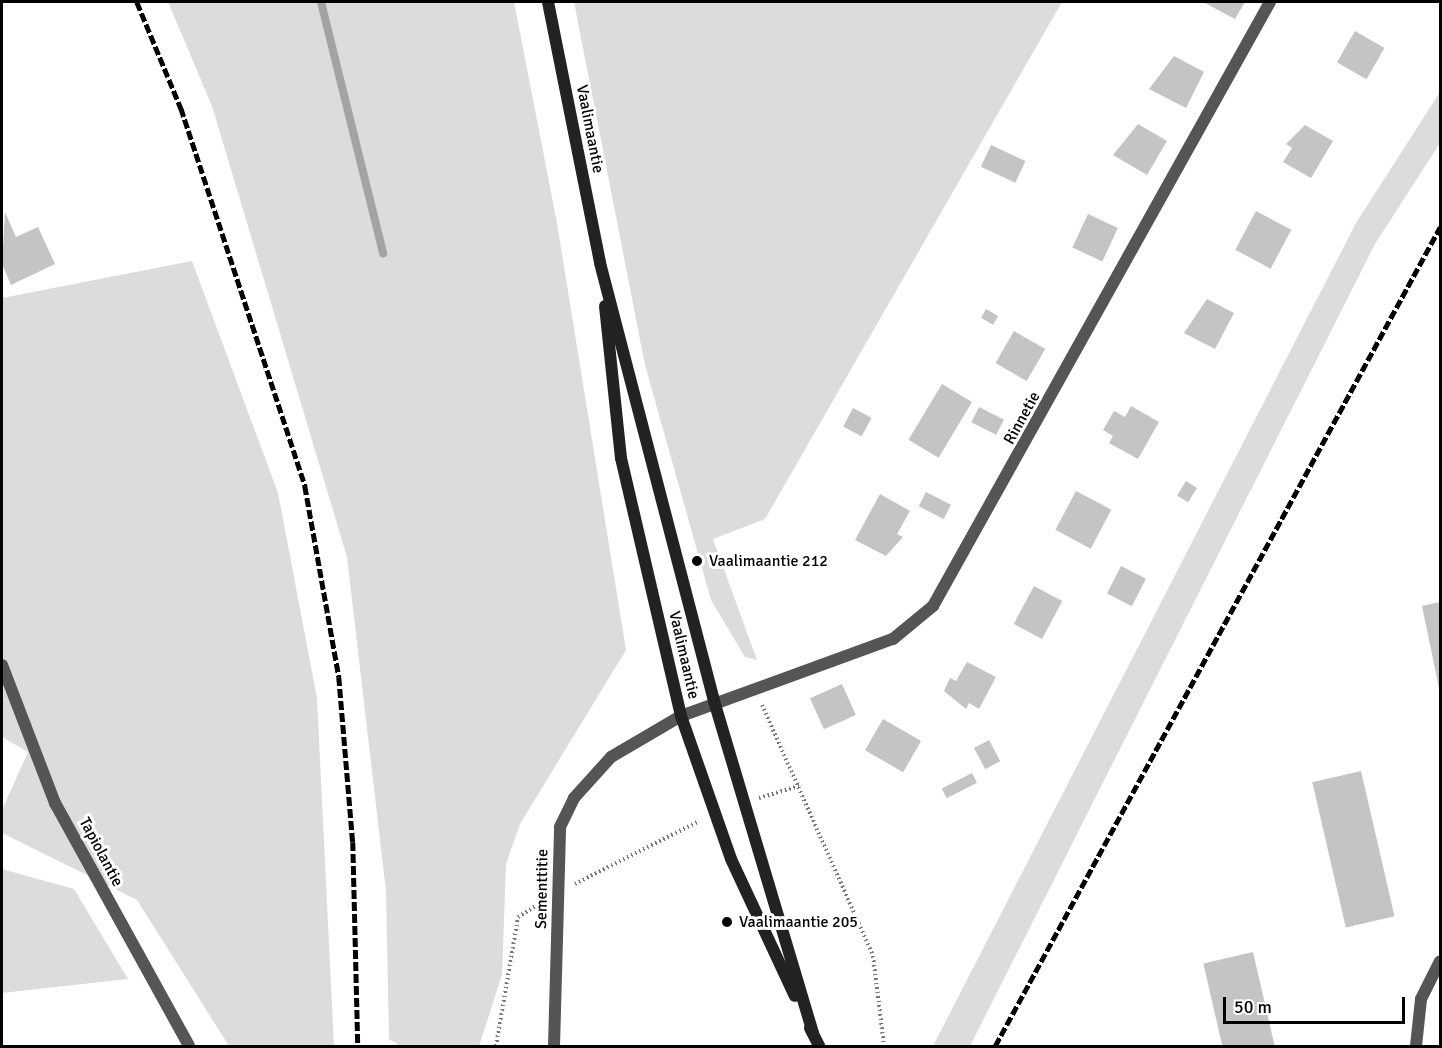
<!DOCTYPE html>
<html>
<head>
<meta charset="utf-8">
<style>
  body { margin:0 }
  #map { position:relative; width:1442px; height:1048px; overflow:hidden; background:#fff; font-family:Signika,sans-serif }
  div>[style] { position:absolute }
  .green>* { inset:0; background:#dcdcdc }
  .stream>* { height:8px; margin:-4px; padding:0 4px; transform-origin:4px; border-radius:4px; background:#a3a3a3 }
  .building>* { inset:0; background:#c4c4c4; transform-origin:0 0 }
  .path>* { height:4px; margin-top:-2px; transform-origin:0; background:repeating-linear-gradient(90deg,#777 0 1.5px,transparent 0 4.5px) }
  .minor>* { height:12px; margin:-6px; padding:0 6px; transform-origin:6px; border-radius:6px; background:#555 }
  .tertiary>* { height:12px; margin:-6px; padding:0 6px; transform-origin:6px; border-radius:6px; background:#555 }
  .secondary>* { height:12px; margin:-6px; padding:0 6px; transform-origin:6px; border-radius:6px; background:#222 }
  .rail>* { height:4.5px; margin-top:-2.25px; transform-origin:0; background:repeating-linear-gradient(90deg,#000 0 9px,transparent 0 12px) }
  .dots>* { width:16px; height:16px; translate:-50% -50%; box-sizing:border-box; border:3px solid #fff; border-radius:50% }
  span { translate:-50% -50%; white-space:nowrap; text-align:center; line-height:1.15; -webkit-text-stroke:6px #fff; paint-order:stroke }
  .street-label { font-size:16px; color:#000 }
  .poi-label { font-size:16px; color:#000 }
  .left { translate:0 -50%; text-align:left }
  .frame { position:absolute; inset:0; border:3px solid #000; pointer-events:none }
  .scale { position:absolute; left:1223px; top:997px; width:182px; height:27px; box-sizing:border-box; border:3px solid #000; border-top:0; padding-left:8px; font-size:18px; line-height:21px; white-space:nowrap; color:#000; -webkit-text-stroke:4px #fff; paint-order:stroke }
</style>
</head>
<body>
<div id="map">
  <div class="green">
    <i style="clip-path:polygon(168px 2px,514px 2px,557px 223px,626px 650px,520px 824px,506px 864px,502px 975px,479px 1046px,400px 1046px,389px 1039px,386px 891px,347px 557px,212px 106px)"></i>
    <i style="clip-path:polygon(574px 2px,1062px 2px,765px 519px,713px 539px,757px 660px,745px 657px,711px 600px,645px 365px)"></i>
    <i style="clip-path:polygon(1440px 92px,1440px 143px,1375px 244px,970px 1046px,933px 1046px,1356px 223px)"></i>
    <i style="clip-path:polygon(192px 261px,278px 493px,317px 698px,334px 1046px,229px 1046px,137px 900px,2px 833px,2px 810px,28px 752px,2px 737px,2px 298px)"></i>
    <i style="clip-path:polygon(2px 869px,74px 889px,128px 979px,2px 993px)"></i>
  </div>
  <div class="stream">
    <i style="left:321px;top:2px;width:259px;rotate:76.1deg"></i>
  </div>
  <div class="building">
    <i style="clip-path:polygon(1203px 2px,1245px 2px,1235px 19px)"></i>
    <i style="left:1355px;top:31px;width:34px;height:36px;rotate:30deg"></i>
    <i style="clip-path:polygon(1174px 56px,1204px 72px,1186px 108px,1149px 89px)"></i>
    <i style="clip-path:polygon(1138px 124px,1167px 141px,1147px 175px,1113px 155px)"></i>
    <i style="clip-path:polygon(1305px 125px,1333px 141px,1311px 178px,1283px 162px,1292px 148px,1286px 144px)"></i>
    <i style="left:991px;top:145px;width:38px;height:24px;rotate:25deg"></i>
    <i style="left:1256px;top:211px;width:40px;height:44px;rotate:28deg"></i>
    <i style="clip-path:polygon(5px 212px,16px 237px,38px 227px,55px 264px,11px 285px,2px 264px)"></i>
    <i style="left:1088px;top:214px;width:33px;height:37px;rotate:25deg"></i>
    <i style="clip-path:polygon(1207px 299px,1234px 313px,1215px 349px,1184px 333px)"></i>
    <i style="left:986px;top:309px;width:14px;height:10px;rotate:30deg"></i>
    <i style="left:1014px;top:331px;width:36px;height:37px;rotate:30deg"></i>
    <i style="left:942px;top:384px;width:35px;height:65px;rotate:31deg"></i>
    <i style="clip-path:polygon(1131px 406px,1159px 422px,1138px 459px,1109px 443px,1113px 436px,1103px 430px,1114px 411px,1125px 417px)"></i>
    <i style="left:979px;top:407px;width:28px;height:17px;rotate:27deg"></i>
    <i style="left:853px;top:408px;width:21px;height:21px;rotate:28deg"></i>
    <i style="left:1186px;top:481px;width:13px;height:17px;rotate:32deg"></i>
    <i style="left:1076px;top:491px;width:40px;height:44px;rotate:28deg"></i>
    <i style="left:926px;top:492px;width:28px;height:16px;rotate:27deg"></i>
    <i style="clip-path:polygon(880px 494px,910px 511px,897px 534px,903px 537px,886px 556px,855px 540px)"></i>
    <i style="left:1121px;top:566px;width:28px;height:31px;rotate:27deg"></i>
    <i style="left:1034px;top:586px;width:32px;height:43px;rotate:28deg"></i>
    <i style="clip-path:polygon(1440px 602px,1440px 688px,1439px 688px,1422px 606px)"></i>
    <i style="clip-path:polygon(967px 662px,996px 677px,979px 709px,969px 703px,966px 709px,944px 691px,950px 678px,956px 681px)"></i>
    <i style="left:842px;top:684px;width:34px;height:35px;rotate:66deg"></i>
    <i style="left:883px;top:719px;width:44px;height:36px;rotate:30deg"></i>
    <i style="left:989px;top:740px;width:24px;height:17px;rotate:62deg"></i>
    <i style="left:1361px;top:771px;width:149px;height:50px;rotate:77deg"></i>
    <i style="left:972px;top:773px;width:11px;height:34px;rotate:63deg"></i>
    <i style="left:1253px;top:952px;width:96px;height:51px;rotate:77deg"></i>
  </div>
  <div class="path">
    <i style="left:762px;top:705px;width:274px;rotate:66.1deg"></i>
    <i style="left:873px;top:956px;width:91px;rotate:83deg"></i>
    <i style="left:759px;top:798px;width:45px;rotate:-16.8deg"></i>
    <i style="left:575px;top:884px;width:139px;rotate:-26.9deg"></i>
    <i style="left:496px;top:1046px;width:131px;rotate:-80.3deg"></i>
    <i style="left:518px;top:917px;width:25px;rotate:-32deg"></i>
  </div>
  <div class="minor">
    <i style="left:2px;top:665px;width:148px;rotate:69deg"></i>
    <i style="left:55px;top:803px;width:277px;rotate:61.1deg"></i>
    <i style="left:554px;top:1046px;width:219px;rotate:-88.4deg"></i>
    <i style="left:560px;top:827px;width:32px;rotate:-64deg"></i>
    <i style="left:574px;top:798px;width:55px;rotate:-47.9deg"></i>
    <i style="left:611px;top:757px;width:81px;rotate:-30.4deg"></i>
  </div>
  <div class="tertiary">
    <i style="left:681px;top:716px;width:226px;rotate:-20deg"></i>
    <i style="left:893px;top:639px;width:52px;rotate:-39.5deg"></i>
    <i style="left:933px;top:606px;width:692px;rotate:-60.84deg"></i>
    <i style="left:1416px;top:1046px;width:47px;rotate:-83.9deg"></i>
    <i style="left:1421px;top:999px;width:42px;rotate:-63.4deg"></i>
  </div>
  <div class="secondary">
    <i style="left:548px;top:2px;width:266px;rotate:78.7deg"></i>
    <i style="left:600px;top:263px;width:453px;rotate:75.4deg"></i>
    <i style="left:714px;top:701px;width:347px;rotate:73.4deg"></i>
    <i style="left:605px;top:306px;width:153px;rotate:84deg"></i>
    <i style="left:621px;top:458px;width:265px;rotate:76.9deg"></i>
    <i style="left:681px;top:716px;width:151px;rotate:70.7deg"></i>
    <i style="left:731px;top:859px;width:151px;rotate:65deg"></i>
    <i style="left:810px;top:1028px;width:20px;rotate:63deg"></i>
  </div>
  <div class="rail">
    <i style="left:137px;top:2px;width:115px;rotate:67.5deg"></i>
    <i style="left:181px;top:108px;width:398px;rotate:71.8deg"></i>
    <i style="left:305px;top:486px;width:194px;rotate:79.9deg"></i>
    <i style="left:339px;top:677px;width:166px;rotate:85.2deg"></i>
    <i style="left:353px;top:842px;width:204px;rotate:88.6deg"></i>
    <i style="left:995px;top:1046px;width:932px;rotate:-61.48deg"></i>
  </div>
  <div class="dots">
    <i style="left:697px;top:561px;background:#000"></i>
    <i style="left:727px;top:922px;background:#000"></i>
  </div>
  <div class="street-label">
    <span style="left:590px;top:129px;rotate:79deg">Vaalimaantie</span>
    <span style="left:1022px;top:418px;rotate:-61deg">Rinnetie</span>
    <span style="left:684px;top:655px;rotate:77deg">Vaalimaantie</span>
    <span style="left:101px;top:852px;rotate:62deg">Tapiolantie</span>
    <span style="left:542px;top:889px;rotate:-89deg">Sementtitie</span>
  </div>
  <div class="poi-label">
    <span class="left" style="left:709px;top:561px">Vaalimaantie 212</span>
    <span class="left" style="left:739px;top:922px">Vaalimaantie 205</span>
  </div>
  <div class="frame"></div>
  <div class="scale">50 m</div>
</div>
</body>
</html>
